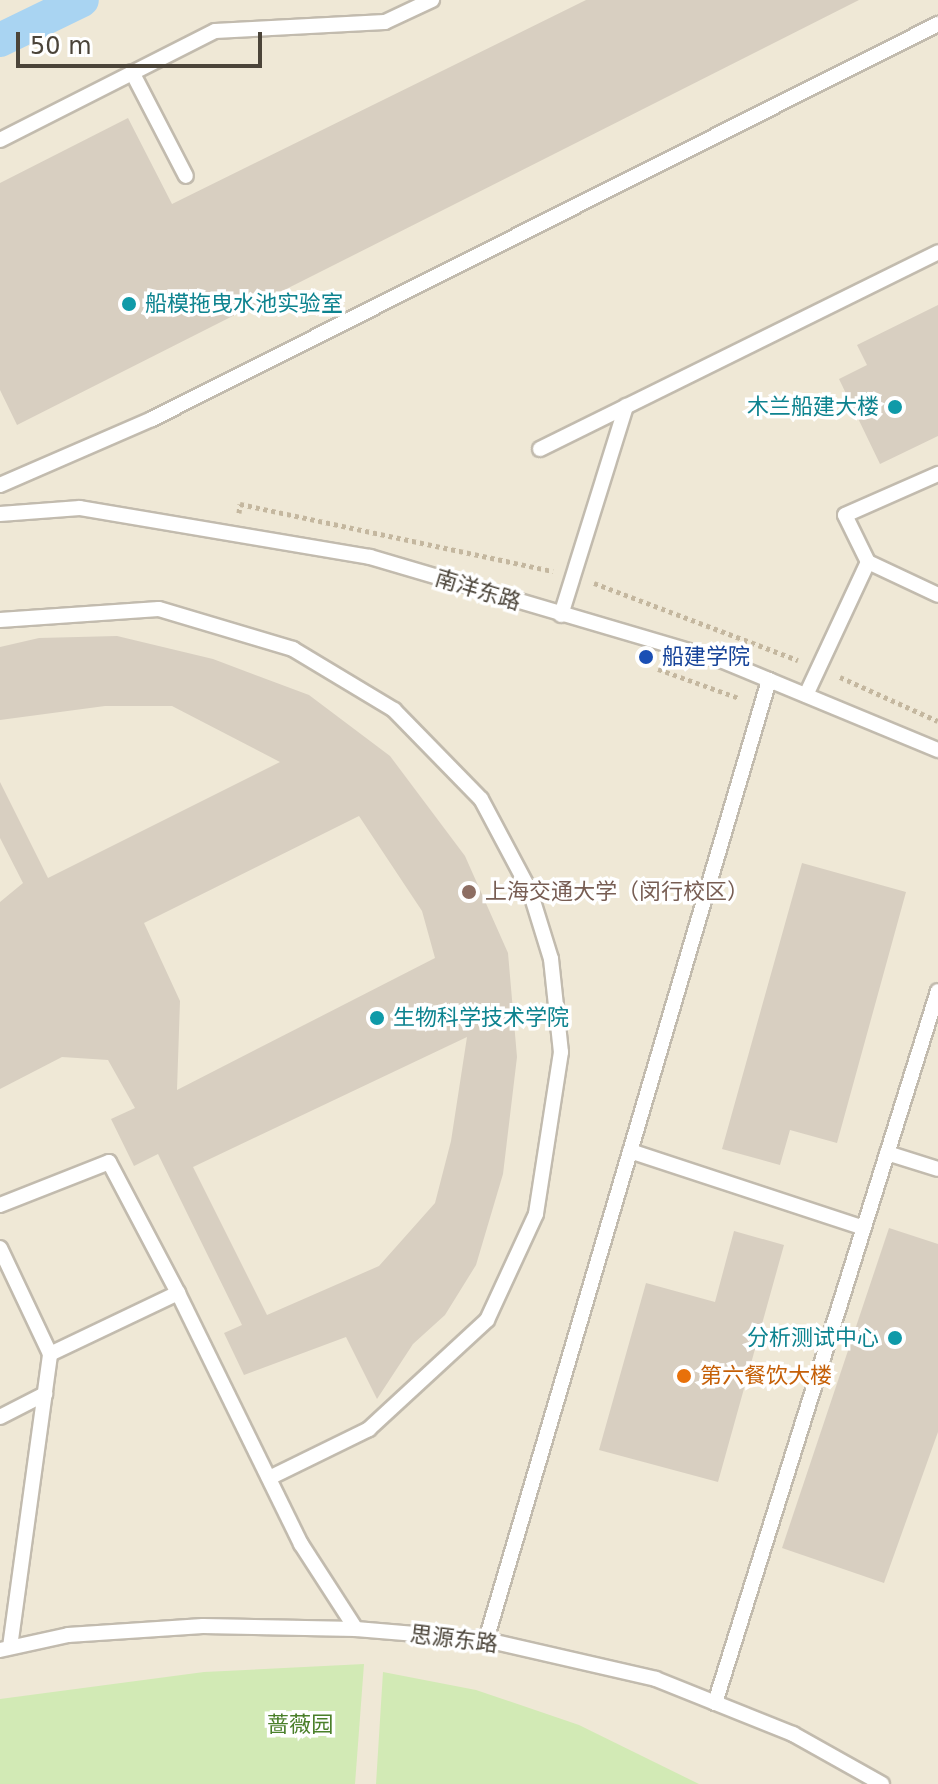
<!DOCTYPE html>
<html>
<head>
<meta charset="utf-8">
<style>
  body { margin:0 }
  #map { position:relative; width:938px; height:1784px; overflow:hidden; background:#f6f3ec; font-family:"DejaVu Sans","Noto Sans SC",sans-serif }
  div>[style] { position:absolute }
  .education>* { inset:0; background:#efe8d6; transform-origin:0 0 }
  .green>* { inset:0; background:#d2eab5 }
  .canal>* { height:34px; margin:-17px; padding:0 17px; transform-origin:17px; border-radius:17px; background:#a9d4f2 }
  .building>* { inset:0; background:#d8cfc1 }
  .path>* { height:5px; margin-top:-2.5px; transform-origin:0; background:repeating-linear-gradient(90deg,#c4b79f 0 4px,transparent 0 8px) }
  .roads { filter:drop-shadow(2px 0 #c2bbae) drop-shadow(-2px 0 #c2bbae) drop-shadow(0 2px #c2bbae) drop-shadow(0 -2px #c2bbae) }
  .lane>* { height:14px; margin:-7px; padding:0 7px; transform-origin:7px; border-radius:7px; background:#fff }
  .dots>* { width:22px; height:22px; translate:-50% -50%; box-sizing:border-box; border:4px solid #fff; border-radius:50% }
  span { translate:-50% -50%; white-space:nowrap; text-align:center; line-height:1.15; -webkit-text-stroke:7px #fff; paint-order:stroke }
  .culture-label { font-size:22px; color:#0d838f }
  .left { translate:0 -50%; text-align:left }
  .right { translate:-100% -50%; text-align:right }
  .street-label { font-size:22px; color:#4b4439 }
  .transit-label { font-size:22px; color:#164399 }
  .education-label { font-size:22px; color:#785e54 }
  .food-label { font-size:22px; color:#c56008 }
  .park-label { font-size:22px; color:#4a7f2a }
  .scale { position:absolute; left:16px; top:32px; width:246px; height:36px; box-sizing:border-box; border:4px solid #4b4439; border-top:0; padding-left:10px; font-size:24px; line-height:28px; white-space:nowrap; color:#4b4439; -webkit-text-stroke:6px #fff; paint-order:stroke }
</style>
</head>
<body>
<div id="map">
  <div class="education">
    <i style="left:0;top:0;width:938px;height:1784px"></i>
  </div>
  <div class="green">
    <i style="clip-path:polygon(364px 1664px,355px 1784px,0 1784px,0 1699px,204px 1672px)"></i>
    <i style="clip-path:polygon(383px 1672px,476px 1690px,579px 1725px,699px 1784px,376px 1784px)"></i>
  </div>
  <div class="canal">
    <i style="left:0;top:40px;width:91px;rotate:-26deg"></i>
  </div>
  <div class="building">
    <i style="clip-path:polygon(586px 0,859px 0,17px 425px,0 390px,0 183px,128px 118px,172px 204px)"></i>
    <i style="clip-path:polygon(938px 305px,938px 436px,880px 464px,839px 379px,867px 365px,857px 345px)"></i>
    <i style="clip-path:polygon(evenodd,117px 636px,213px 659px,309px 695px,390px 756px,465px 856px,508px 953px,517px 1057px,503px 1174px,476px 1265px,445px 1315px,413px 1344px,377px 1399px,346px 1337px,244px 1375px,224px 1333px,242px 1325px,158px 1154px,134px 1166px,111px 1119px,135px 1108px,108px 1060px,62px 1057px,0 1089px,0 902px,23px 883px,0 838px,0 782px,48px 878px,280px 762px,172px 706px,105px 706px,0 720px,0 647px,39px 638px,117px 636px,359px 816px,422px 911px,435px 958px,177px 1090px,180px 1001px,144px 923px,359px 816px,117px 636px,467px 1037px,451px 1141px,435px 1203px,379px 1266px,267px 1315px,193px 1167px,467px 1037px)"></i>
    <i style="clip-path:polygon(802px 863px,906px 892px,837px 1143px,790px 1130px,780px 1165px,722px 1149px)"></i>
    <i style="clip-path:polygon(889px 1228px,938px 1244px,938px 1432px,884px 1583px,782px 1548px)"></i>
    <i style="clip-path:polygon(734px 1231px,784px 1245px,718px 1482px,599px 1450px,646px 1283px,715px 1302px)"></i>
  </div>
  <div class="path">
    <i style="left:239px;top:513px;width:9px;rotate:-84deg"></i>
    <i style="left:240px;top:504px;width:320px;rotate:12.1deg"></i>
    <i style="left:594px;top:583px;width:218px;rotate:20.7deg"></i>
    <i style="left:658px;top:669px;width:86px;rotate:19.7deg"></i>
    <i style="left:840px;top:677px;width:107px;rotate:24.2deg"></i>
  </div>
  <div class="roads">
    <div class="lane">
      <i style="left:132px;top:72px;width:117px;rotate:62.6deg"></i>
      <i style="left:0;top:140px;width:241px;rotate:-26.9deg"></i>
      <i style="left:215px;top:31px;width:170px;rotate:-3deg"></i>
      <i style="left:385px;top:22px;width:52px;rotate:-25.1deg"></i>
      <i style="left:540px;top:449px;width:444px;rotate:-26.3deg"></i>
      <i style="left:0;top:485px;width:166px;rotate:-23.5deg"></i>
      <i style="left:152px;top:419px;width:880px;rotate:-26.68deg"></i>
      <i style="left:0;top:514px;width:80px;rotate:-4.3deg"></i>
      <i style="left:80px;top:508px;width:294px;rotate:9.6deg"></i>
      <i style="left:370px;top:557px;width:368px;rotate:16.4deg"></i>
      <i style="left:723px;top:661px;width:233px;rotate:22.5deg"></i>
      <i style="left:868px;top:562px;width:52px;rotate:-116.1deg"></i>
      <i style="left:845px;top:515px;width:102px;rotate:-23.8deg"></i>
      <i style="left:561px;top:615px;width:219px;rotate:-72.7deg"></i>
      <i style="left:0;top:620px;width:159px;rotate:-4deg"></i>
      <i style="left:159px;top:609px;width:140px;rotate:16.6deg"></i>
      <i style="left:293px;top:649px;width:118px;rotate:31.1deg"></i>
      <i style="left:394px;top:710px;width:124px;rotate:45.7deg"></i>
      <i style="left:481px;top:799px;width:104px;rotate:62deg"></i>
      <i style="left:530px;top:891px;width:71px;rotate:72.8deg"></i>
      <i style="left:551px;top:959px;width:94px;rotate:83.9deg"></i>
      <i style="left:561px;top:1052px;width:164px;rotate:98.8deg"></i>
      <i style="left:536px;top:1214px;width:117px;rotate:114.8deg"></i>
      <i style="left:487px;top:1320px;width:161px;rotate:137.3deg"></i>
      <i style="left:369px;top:1429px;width:111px;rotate:153.9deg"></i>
      <i style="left:806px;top:695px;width:147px;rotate:-65deg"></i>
      <i style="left:868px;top:562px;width:77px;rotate:25.2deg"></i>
      <i style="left:630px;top:1151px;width:246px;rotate:18.2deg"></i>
      <i style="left:887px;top:1153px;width:53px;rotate:17.4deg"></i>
      <i style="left:0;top:1205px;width:117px;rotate:-21.5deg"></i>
      <i style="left:109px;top:1162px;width:148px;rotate:62.2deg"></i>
      <i style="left:0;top:1248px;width:117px;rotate:64.7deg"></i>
      <i style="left:0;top:1417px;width:51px;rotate:-27.1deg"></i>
      <i style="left:486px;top:1640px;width:1001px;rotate:-73.57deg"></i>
      <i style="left:10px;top:1647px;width:296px;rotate:-82.2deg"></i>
      <i style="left:50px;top:1354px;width:142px;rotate:-25.5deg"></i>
      <i style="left:178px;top:1293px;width:280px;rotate:63.9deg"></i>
      <i style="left:301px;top:1544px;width:101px;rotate:57.1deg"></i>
      <i style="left:0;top:1650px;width:70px;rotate:-12.4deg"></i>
      <i style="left:68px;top:1635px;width:135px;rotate:-3.8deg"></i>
      <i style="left:203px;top:1626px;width:153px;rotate:1.1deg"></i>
      <i style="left:356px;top:1629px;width:130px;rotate:4.8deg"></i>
      <i style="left:486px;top:1640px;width:174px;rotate:12.9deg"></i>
      <i style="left:656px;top:1679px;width:148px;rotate:21.9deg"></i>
      <i style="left:793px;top:1734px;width:102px;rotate:29.3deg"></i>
      <i style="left:715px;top:1703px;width:746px;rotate:-72.61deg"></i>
    </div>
  </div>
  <div class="dots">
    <i style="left:129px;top:304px;background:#0f9aa8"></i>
    <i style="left:895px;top:407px;background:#0f9aa8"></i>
    <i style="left:646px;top:657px;background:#1a4fb4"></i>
    <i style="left:469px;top:892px;background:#8d6e63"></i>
    <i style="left:377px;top:1018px;background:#0f9aa8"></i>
    <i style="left:895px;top:1338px;background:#0f9aa8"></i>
    <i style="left:684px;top:1376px;background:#e8710a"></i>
  </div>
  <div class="culture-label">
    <span class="left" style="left:145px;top:304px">船模拖曳水池实验室</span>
    <span class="right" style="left:879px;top:407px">木兰船建大楼</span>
    <span class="left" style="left:393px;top:1018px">生物科学技术学院</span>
    <span class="right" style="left:879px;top:1338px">分析测试中心</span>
  </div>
  <div class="street-label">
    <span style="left:478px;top:590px;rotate:17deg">南洋东路</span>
    <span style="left:454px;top:1639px;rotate:7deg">思源东路</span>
  </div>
  <div class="transit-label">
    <span class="left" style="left:662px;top:657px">船建学院</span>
  </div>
  <div class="education-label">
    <span class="left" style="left:485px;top:892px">上海交通大学（闵行校区）</span>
  </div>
  <div class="food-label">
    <span class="left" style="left:700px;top:1376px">第六餐饮大楼</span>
  </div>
  <div class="park-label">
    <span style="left:300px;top:1725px">蔷薇园</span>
  </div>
  <div class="scale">50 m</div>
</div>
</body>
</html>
